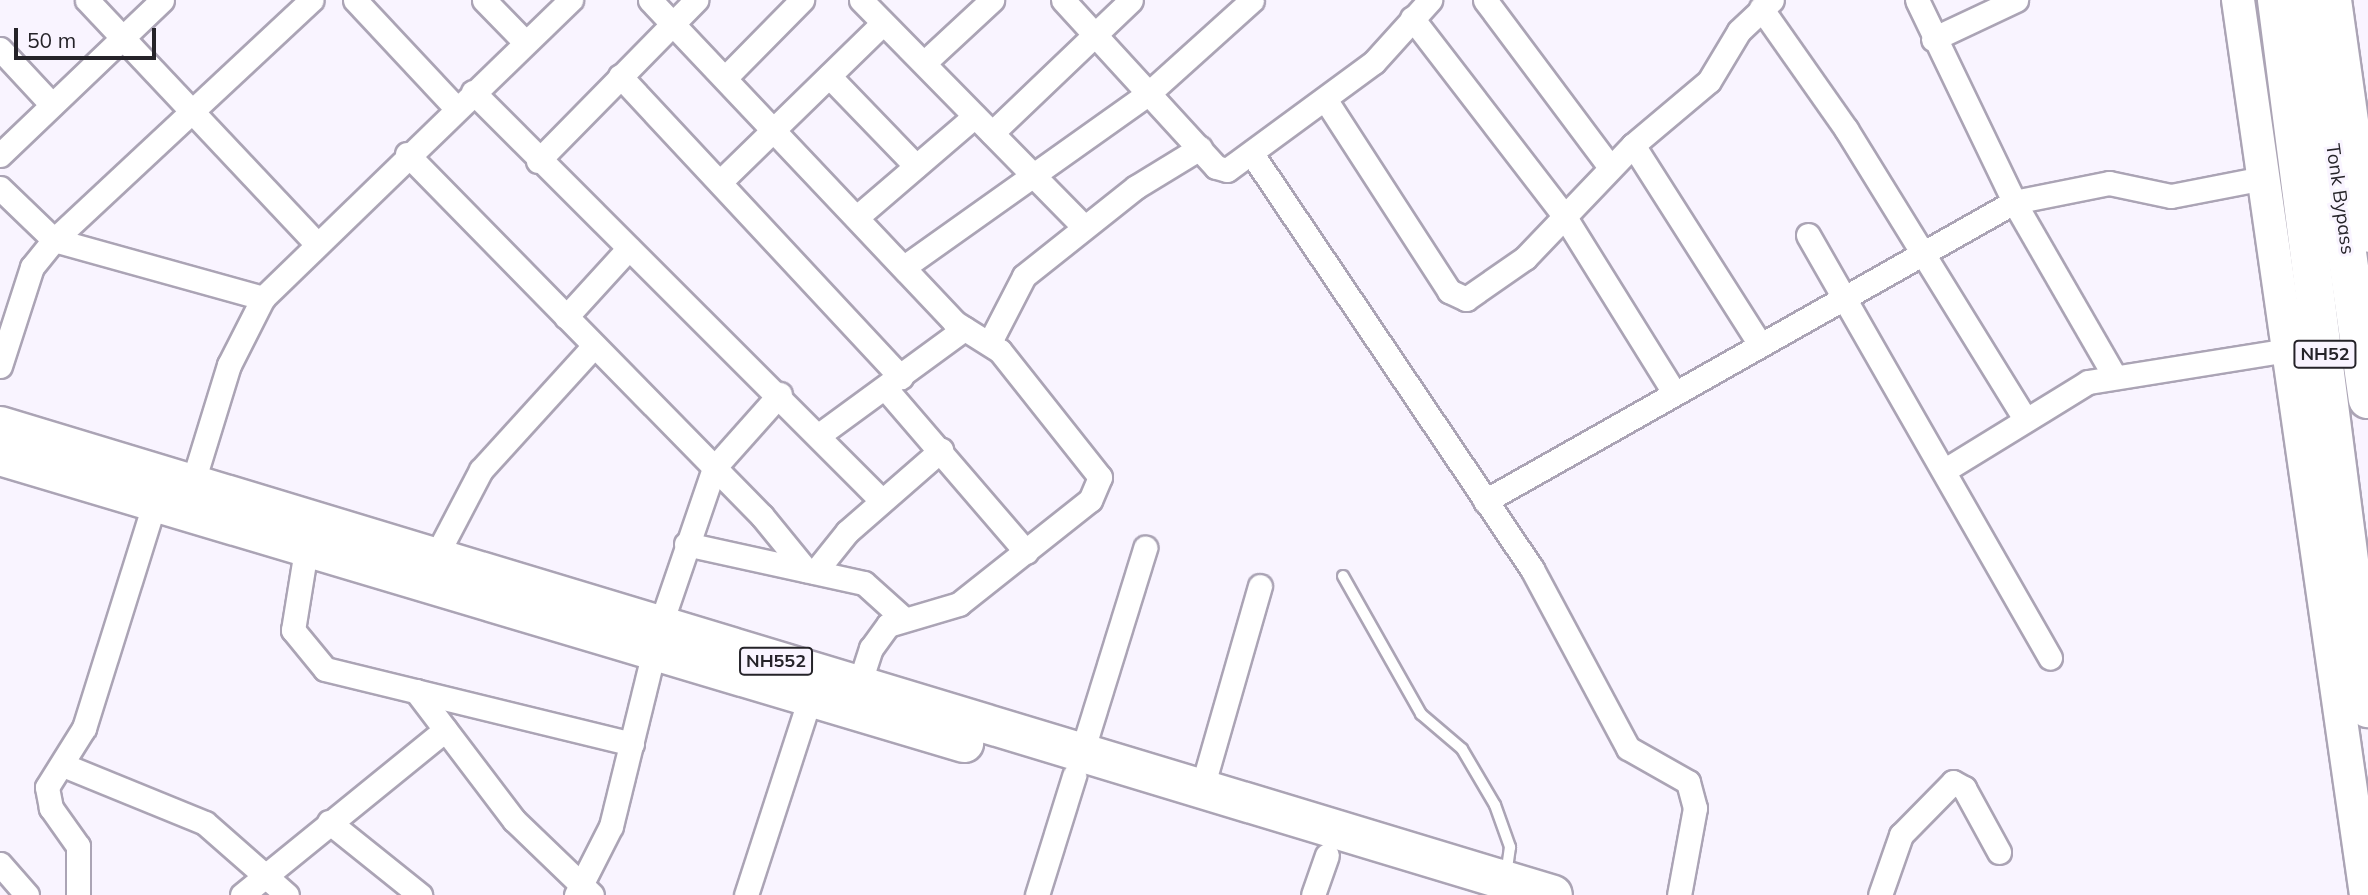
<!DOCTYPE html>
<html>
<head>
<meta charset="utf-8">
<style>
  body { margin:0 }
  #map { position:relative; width:2368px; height:895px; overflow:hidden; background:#f9f4ff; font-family:Mulish,sans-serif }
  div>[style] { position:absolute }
  .roads { filter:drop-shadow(2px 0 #aba4b5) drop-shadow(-2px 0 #aba4b5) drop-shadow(0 2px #aba4b5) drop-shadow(0 -2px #aba4b5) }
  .lane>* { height:10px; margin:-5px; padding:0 5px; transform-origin:5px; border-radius:5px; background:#fff }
  .street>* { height:23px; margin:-11.5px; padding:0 11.5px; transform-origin:11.5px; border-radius:11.5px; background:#fff }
  .secondary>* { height:32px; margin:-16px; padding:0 16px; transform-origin:16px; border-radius:16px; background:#fff }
  .highway>* { height:38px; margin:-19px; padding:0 19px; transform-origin:19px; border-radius:19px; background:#fff }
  span { translate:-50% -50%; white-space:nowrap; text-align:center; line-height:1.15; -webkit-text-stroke:6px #f9f4ff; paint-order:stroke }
  .shield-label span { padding:2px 5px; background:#f9f4ff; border:2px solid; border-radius:5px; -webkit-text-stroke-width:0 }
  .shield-label { font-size:18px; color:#252329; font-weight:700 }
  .street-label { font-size:19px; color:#252329 }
  .scale { position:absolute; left:14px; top:28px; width:142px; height:32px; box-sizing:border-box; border:4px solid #252329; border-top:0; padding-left:9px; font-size:21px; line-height:24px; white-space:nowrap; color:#252329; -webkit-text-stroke:5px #f9f4ff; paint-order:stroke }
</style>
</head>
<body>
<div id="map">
  <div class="roads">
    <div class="lane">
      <i style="left:1343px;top:576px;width:159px;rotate:60.5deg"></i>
      <i style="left:1421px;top:714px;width:54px;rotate:40.5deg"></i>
      <i style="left:1462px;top:749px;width:65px;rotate:59.5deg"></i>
      <i style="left:1495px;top:805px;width:45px;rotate:70.3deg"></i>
      <i style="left:1510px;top:847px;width:27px;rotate:98deg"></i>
    </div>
    <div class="street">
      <i style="left:87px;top:0;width:332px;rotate:46.7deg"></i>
      <i style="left:355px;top:0;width:148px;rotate:46.9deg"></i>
      <i style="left:484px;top:0;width:59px;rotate:45.7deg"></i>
      <i style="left:650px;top:0;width:443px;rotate:46.6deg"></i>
      <i style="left:954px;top:322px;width:54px;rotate:32.2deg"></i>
      <i style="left:1000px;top:351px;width:161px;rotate:51.6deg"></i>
      <i style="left:1100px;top:477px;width:25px;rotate:113deg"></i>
      <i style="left:1090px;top:500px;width:167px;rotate:141.6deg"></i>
      <i style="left:959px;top:604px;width:74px;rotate:163.5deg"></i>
      <i style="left:888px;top:625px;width:29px;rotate:126deg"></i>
      <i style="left:871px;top:648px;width:40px;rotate:108deg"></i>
      <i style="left:861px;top:0;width:317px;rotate:45.5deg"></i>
      <i style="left:1063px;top:0;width:226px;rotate:47.5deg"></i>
      <i style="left:1216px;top:167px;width:11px;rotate:15deg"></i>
      <i style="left:1227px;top:170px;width:182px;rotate:-36.3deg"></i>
      <i style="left:1374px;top:62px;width:84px;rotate:-47.9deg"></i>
      <i style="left:1485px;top:0;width:209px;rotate:53.2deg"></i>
      <i style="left:1917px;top:0;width:224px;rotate:64.3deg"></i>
      <i style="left:2014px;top:202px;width:200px;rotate:60deg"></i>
      <i style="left:1761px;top:8px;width:148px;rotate:54.9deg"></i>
      <i style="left:1846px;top:129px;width:341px;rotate:58.3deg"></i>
      <i style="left:1412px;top:18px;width:247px;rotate:52.4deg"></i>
      <i style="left:1563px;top:214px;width:208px;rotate:58.1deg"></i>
      <i style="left:1933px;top:39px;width:92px;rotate:-25.2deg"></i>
      <i style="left:0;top:49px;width:76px;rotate:47.1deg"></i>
      <i style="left:924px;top:63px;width:93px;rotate:-42.8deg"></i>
      <i style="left:620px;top:76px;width:412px;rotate:47deg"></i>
      <i style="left:829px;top:76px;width:125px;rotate:46deg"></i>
      <i style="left:725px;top:78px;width:110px;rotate:-45.4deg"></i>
      <i style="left:473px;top:92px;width:577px;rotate:45deg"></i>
      <i style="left:1325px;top:99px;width:229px;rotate:57.1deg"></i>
      <i style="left:1449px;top:291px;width:19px;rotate:25deg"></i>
      <i style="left:1466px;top:299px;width:72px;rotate:-34.8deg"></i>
      <i style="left:1525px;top:258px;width:156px;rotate:-46.3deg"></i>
      <i style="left:1633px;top:145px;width:99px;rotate:-40.1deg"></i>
      <i style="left:1709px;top:81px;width:58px;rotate:-59deg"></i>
      <i style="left:1739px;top:31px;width:45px;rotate:-43.2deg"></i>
      <i style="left:992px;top:133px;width:192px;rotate:-43.7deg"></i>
      <i style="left:1633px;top:145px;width:235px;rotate:57.5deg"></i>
      <i style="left:407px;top:154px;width:507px;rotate:45.56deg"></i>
      <i style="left:762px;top:516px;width:70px;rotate:50.8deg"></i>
      <i style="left:1252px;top:154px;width:501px;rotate:55.99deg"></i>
      <i style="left:1532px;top:569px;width:203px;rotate:61.8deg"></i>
      <i style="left:1628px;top:748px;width:69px;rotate:29.5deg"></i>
      <i style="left:1688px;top:782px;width:27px;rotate:75deg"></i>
      <i style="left:1695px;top:808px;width:88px;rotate:100.4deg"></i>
      <i style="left:0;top:155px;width:224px;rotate:-43.7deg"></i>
      <i style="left:538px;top:161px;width:226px;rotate:-45.5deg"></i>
      <i style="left:721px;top:181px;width:226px;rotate:-44.3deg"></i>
      <i style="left:0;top:188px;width:75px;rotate:43.9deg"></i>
      <i style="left:54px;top:240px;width:217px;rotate:15.5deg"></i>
      <i style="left:857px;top:217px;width:155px;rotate:-40.6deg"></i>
      <i style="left:1808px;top:235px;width:487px;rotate:60.2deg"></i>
      <i style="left:904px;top:267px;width:302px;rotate:-35.4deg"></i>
      <i style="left:1150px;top:92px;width:137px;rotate:-42deg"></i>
      <i style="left:566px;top:317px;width:93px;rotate:-47.6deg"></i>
      <i style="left:990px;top:342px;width:74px;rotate:-62.7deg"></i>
      <i style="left:1024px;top:276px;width:143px;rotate:-38.5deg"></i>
      <i style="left:1136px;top:187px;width:75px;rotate:-31.4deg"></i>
      <i style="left:0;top:366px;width:104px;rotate:-72.1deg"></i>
      <i style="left:32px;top:267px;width:35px;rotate:-51deg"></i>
      <i style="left:54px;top:240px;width:352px;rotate:-43deg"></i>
      <i style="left:886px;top:389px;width:215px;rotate:49.3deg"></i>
      <i style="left:819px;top:435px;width:180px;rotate:-36.2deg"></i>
      <i style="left:1945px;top:470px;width:168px;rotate:-31.6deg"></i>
      <i style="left:2088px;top:382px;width:202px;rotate:-9.1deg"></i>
      <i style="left:192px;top:485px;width:126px;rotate:-72.9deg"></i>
      <i style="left:229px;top:365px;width:75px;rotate:-63.1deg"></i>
      <i style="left:263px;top:298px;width:429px;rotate:-44.1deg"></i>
      <i style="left:1485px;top:501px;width:608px;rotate:-29.48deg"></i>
      <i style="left:2014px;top:202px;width:97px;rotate:-11.3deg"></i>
      <i style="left:2109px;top:183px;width:63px;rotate:11.8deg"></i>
      <i style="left:2171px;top:196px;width:95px;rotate:-11deg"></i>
      <i style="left:686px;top:544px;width:182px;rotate:12.4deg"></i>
      <i style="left:864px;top:583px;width:54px;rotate:42deg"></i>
      <i style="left:306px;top:550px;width:81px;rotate:99.2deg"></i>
      <i style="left:293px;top:630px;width:50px;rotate:50.6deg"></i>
      <i style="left:325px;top:669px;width:316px;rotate:13.7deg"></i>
      <i style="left:436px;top:556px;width:97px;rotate:-62.4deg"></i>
      <i style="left:481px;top:470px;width:168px;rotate:-47.7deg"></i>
      <i style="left:815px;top:572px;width:51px;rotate:-51.3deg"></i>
      <i style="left:847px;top:532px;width:125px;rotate:-41.1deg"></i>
      <i style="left:660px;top:626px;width:167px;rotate:-71.1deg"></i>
      <i style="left:714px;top:468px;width:99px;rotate:-48.3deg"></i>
      <i style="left:416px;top:691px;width:162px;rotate:52.8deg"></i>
      <i style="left:514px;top:820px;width:108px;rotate:43.9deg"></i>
      <i style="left:1082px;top:752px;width:214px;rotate:-72.8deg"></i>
      <i style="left:63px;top:765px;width:153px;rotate:22.2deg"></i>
      <i style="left:205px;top:823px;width:109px;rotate:41.3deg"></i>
      <i style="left:1202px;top:788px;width:210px;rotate:-74deg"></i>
      <i style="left:329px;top:822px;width:117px;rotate:38.7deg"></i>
      <i style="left:0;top:864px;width:41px;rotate:48.9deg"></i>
      <i style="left:78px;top:895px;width:49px;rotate:-90deg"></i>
      <i style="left:78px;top:846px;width:47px;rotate:-125.4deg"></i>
      <i style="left:51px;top:808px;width:21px;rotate:-101deg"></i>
      <i style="left:47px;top:787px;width:70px;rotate:-57.9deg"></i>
      <i style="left:84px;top:728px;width:235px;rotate:-72.6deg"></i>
      <i style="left:242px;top:895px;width:262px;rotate:-39.1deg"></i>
      <i style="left:576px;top:895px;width:77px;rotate:-63.1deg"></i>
      <i style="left:611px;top:826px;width:176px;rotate:-76.2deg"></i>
      <i style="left:746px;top:895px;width:204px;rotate:-72deg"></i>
      <i style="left:1037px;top:895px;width:125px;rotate:-72.7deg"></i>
      <i style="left:1313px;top:895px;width:42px;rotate:-70.7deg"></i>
      <i style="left:1880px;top:895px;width:64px;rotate:-70.7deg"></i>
      <i style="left:1901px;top:835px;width:74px;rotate:-45.5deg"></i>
      <i style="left:1953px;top:782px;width:13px;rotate:29deg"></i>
      <i style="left:1964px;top:788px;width:73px;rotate:61.3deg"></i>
    </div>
    <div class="secondary">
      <i style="left:2238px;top:0;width:904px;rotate:81.86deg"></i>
      <i style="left:2335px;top:0;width:238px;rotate:82deg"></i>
    </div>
    <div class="highway">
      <i style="left:2277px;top:0;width:714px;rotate:82.68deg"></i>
      <i style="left:2311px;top:0;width:403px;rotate:81.9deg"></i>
      <i style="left:0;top:426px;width:1622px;rotate:16.8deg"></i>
      <i style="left:0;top:456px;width:1006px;rotate:16.58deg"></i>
    </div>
  </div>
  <div class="shield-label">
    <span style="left:2325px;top:354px">NH52</span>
    <span style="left:776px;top:661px">NH552</span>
  </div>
  <div class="street-label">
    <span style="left:2340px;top:199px;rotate:82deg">Tonk Bypass</span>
  </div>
  <div class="scale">50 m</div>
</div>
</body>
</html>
